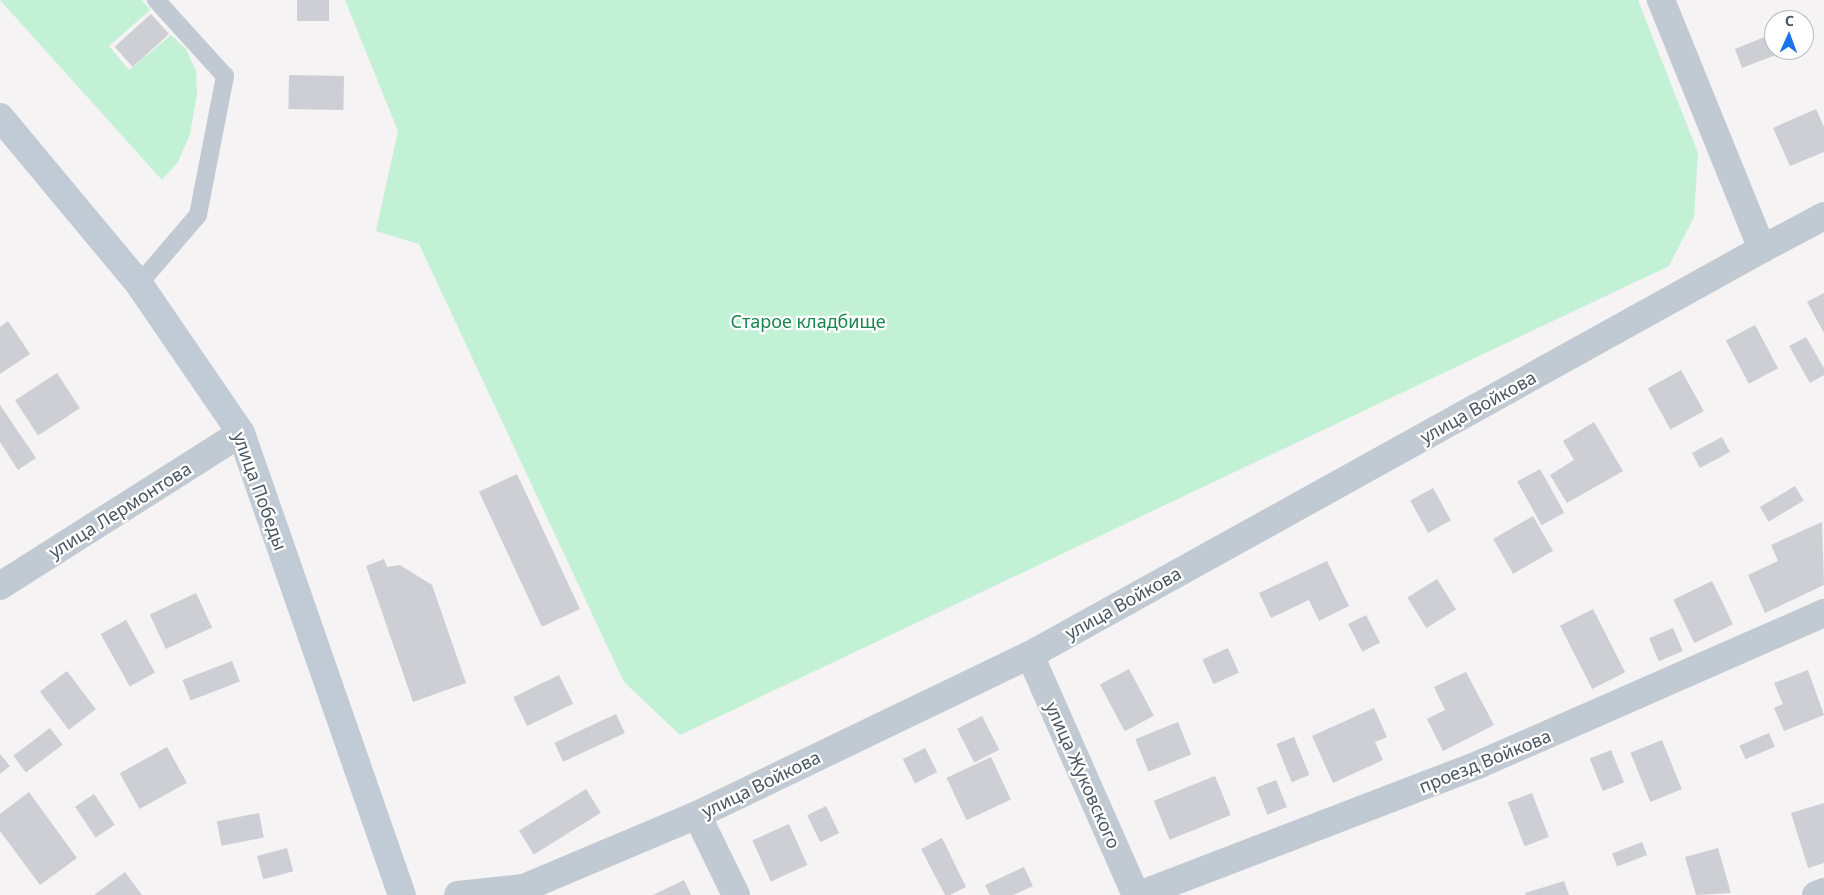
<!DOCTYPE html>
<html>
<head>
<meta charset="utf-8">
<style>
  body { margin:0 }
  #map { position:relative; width:1824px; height:895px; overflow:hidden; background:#f5f3f3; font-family:"Noto Sans",sans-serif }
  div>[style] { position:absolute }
  .green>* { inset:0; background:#c3f1d5 }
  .building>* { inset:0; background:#cdcfd5; transform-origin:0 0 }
  .lane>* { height:18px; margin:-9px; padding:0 9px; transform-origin:9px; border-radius:9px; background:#c1cad2 }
  .street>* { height:28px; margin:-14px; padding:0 14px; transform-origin:14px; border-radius:14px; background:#c1cad2 }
  .secondary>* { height:28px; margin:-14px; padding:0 14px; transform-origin:14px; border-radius:14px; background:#c1cbd6 }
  span { translate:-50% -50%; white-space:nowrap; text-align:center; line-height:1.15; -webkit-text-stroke:4.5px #fff; paint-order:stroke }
  .park-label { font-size:18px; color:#17864f }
  .street-label { font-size:18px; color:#4a5661 }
  .north { position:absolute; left:1764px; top:10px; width:50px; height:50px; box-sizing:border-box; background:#fff; border:1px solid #b7bbc0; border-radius:50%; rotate:2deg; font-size:14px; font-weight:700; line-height:20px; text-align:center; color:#4a5661 }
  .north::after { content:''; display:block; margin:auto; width:18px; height:22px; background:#1a73e8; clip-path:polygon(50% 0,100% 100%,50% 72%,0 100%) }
</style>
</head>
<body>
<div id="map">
  <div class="green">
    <i style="clip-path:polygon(0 0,142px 0,150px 10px,109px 46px,129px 70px,171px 35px,186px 49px,196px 71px,197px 94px,190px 134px,178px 162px,162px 180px)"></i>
    <i style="clip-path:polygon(345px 0,1638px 0,1698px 153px,1694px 217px,1669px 266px,680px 735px,624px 682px,419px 244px,376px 231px,398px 131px)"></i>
  </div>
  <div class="building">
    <i style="left:297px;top:0;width:32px;height:21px"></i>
    <i style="left:151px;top:14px;width:27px;height:49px;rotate:48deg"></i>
    <i style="clip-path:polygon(1774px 33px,1774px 50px,1788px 50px,1742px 68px,1735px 49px)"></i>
    <i style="left:289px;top:75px;width:55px;height:34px;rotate:1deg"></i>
    <i style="clip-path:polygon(1816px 109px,1824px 127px,1824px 152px,1790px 166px,1773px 128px)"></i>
    <i style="clip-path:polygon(1824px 293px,1824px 333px,1807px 302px)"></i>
    <i style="clip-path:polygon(8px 321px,30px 354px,0 374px,0 327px)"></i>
    <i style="left:1755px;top:325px;width:49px;height:33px;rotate:62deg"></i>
    <i style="clip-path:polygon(1806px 337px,1824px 368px,1824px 375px,1810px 383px,1789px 346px)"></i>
    <i style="left:1681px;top:370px;width:47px;height:38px;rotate:61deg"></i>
    <i style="left:57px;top:373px;width:42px;height:50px;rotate:57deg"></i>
    <i style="clip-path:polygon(0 405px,36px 458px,18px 470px,0 442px)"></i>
    <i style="clip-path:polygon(1594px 422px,1623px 471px,1567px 503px,1550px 475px,1574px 460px,1563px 441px)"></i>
    <i style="left:1722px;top:437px;width:17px;height:34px;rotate:62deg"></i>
    <i style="left:1540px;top:469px;width:50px;height:26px;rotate:61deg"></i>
    <i style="left:517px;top:474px;width:149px;height:42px;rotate:65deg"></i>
    <i style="left:1795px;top:486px;width:17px;height:41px;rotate:59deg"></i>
    <i style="left:1433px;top:488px;width:37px;height:26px;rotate:61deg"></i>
    <i style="left:1533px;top:516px;width:40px;height:46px;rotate:60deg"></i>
    <i style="clip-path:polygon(1822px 522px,1824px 585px,1765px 613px,1748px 575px,1778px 561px,1771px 545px)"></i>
    <i style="clip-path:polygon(384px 559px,387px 567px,400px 565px,432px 585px,466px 683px,413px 702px,366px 566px)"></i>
    <i style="clip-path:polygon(1327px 561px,1349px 606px,1319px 621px,1309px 600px,1271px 618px,1259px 593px)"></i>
    <i style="left:1437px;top:579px;width:36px;height:35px;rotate:58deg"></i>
    <i style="left:1712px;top:581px;width:48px;height:43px;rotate:64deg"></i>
    <i style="left:196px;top:593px;width:38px;height:51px;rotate:65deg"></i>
    <i style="left:1593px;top:609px;width:71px;height:37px;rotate:63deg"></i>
    <i style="left:1366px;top:615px;width:31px;height:20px;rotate:63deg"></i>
    <i style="left:126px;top:620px;width:60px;height:29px;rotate:61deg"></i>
    <i style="left:1673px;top:628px;width:25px;height:26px;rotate:67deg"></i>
    <i style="left:1228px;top:648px;width:27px;height:28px;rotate:66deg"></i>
    <i style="left:232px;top:661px;width:22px;height:53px;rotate:69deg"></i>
    <i style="left:1129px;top:669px;width:53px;height:33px;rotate:62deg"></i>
    <i style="clip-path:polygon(1808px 670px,1824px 715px,1784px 731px,1774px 708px,1783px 704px,1774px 683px)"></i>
    <i style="left:67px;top:671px;width:48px;height:34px;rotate:53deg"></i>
    <i style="clip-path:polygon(1466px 672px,1494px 725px,1443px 751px,1427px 719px,1445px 710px,1434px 687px)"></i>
    <i style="left:559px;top:675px;width:32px;height:51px;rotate:64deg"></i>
    <i style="clip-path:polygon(1374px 708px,1387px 737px,1375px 742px,1383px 760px,1333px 783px,1312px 736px)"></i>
    <i style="left:616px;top:714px;width:21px;height:68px;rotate:65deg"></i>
    <i style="left:982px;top:716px;width:38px;height:28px;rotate:63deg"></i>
    <i style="left:1178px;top:722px;width:35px;height:46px;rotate:68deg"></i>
    <i style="left:50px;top:728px;width:21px;height:46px;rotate:53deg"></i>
    <i style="left:1769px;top:733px;width:15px;height:32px;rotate:67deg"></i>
    <i style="left:1294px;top:737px;width:41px;height:19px;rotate:68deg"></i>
    <i style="left:1662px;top:740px;width:53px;height:34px;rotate:68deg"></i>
    <i style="left:167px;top:747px;width:41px;height:54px;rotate:61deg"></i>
    <i style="left:925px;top:748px;width:27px;height:25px;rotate:63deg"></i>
    <i style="left:1611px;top:750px;width:35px;height:23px;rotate:68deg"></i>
    <i style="clip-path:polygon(0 754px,10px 766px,0 774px)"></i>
    <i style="left:991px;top:757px;width:47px;height:49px;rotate:65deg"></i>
    <i style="left:1215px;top:776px;width:42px;height:66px;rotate:68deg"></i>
    <i style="left:1276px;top:780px;width:29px;height:21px;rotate:68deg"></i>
    <i style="left:586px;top:789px;width:28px;height:79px;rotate:58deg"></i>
    <i style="clip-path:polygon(29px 792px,77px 858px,40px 885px,0 831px,0 814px)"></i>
    <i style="left:1532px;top:793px;width:47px;height:26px;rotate:69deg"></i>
    <i style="left:94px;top:794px;width:37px;height:23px;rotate:56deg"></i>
    <i style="clip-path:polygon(1824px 803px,1824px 863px,1808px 868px,1791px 813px)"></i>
    <i style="left:826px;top:806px;width:30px;height:21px;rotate:64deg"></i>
    <i style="left:259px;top:813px;width:25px;height:43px;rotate:79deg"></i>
    <i style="left:789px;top:824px;width:45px;height:40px;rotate:66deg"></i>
    <i style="clip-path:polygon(942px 838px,966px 887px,950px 895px,945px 895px,921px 849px)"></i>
    <i style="left:1642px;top:842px;width:14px;height:32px;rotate:69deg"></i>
    <i style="left:287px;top:848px;width:24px;height:31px;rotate:75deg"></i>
    <i style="clip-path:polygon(1718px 848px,1731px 893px,1696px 895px,1685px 857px)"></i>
    <i style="clip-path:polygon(1024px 867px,1033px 886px,1013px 895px,990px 895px,985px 885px)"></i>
    <i style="clip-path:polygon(125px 872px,142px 895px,94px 895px)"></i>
    <i style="clip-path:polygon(684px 880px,691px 895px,653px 895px)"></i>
    <i style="clip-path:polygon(1564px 881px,1569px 895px,1526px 895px,1525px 893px)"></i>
  </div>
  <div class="lane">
    <i style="left:139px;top:284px;width:91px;rotate:-49.5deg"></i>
    <i style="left:198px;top:215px;width:142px;rotate:-79deg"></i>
    <i style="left:225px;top:76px;width:103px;rotate:-132.2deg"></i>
  </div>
  <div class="street">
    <i style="left:1762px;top:249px;width:70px;rotate:-28deg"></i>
    <i style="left:0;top:586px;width:285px;rotate:-32.4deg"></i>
    <i style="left:1030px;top:655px;width:262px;rotate:66.2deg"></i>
    <i style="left:697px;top:815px;width:89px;rotate:64deg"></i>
    <i style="left:458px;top:895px;width:66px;rotate:-6.1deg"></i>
    <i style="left:524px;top:888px;width:188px;rotate:-22.9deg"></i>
    <i style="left:697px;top:815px;width:369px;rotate:-25.7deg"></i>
    <i style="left:1030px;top:655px;width:837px;rotate:-29.01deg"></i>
    <i style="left:1762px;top:249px;width:269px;rotate:-112.1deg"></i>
    <i style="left:1139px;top:895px;width:365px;rotate:-21deg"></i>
    <i style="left:1480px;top:764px;width:376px;rotate:-23.7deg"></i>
    <i style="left:1816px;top:895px;width:9px;rotate:-21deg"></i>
  </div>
  <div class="secondary">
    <i style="left:0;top:117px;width:217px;rotate:50.2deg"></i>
    <i style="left:139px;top:284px;width:181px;rotate:55.6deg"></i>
    <i style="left:241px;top:433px;width:489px;rotate:70.8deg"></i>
  </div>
  <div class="park-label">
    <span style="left:808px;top:321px">Старое кладбище</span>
  </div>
  <div class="street-label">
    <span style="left:1478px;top:407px;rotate:-29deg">улица Войкова</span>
    <span style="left:260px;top:491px;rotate:70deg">улица Победы</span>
    <span style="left:120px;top:510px;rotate:-32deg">улица Лермонтова</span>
    <span style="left:1123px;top:603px;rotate:-29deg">улица Войкова</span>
    <span style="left:1485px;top:761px;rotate:-22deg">проезд Войкова</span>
    <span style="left:1083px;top:775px;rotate:66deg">улица Жуковского</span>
    <span style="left:761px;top:784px;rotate:-26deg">улица Войкова</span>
  </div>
  <div class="north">С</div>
</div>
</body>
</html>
